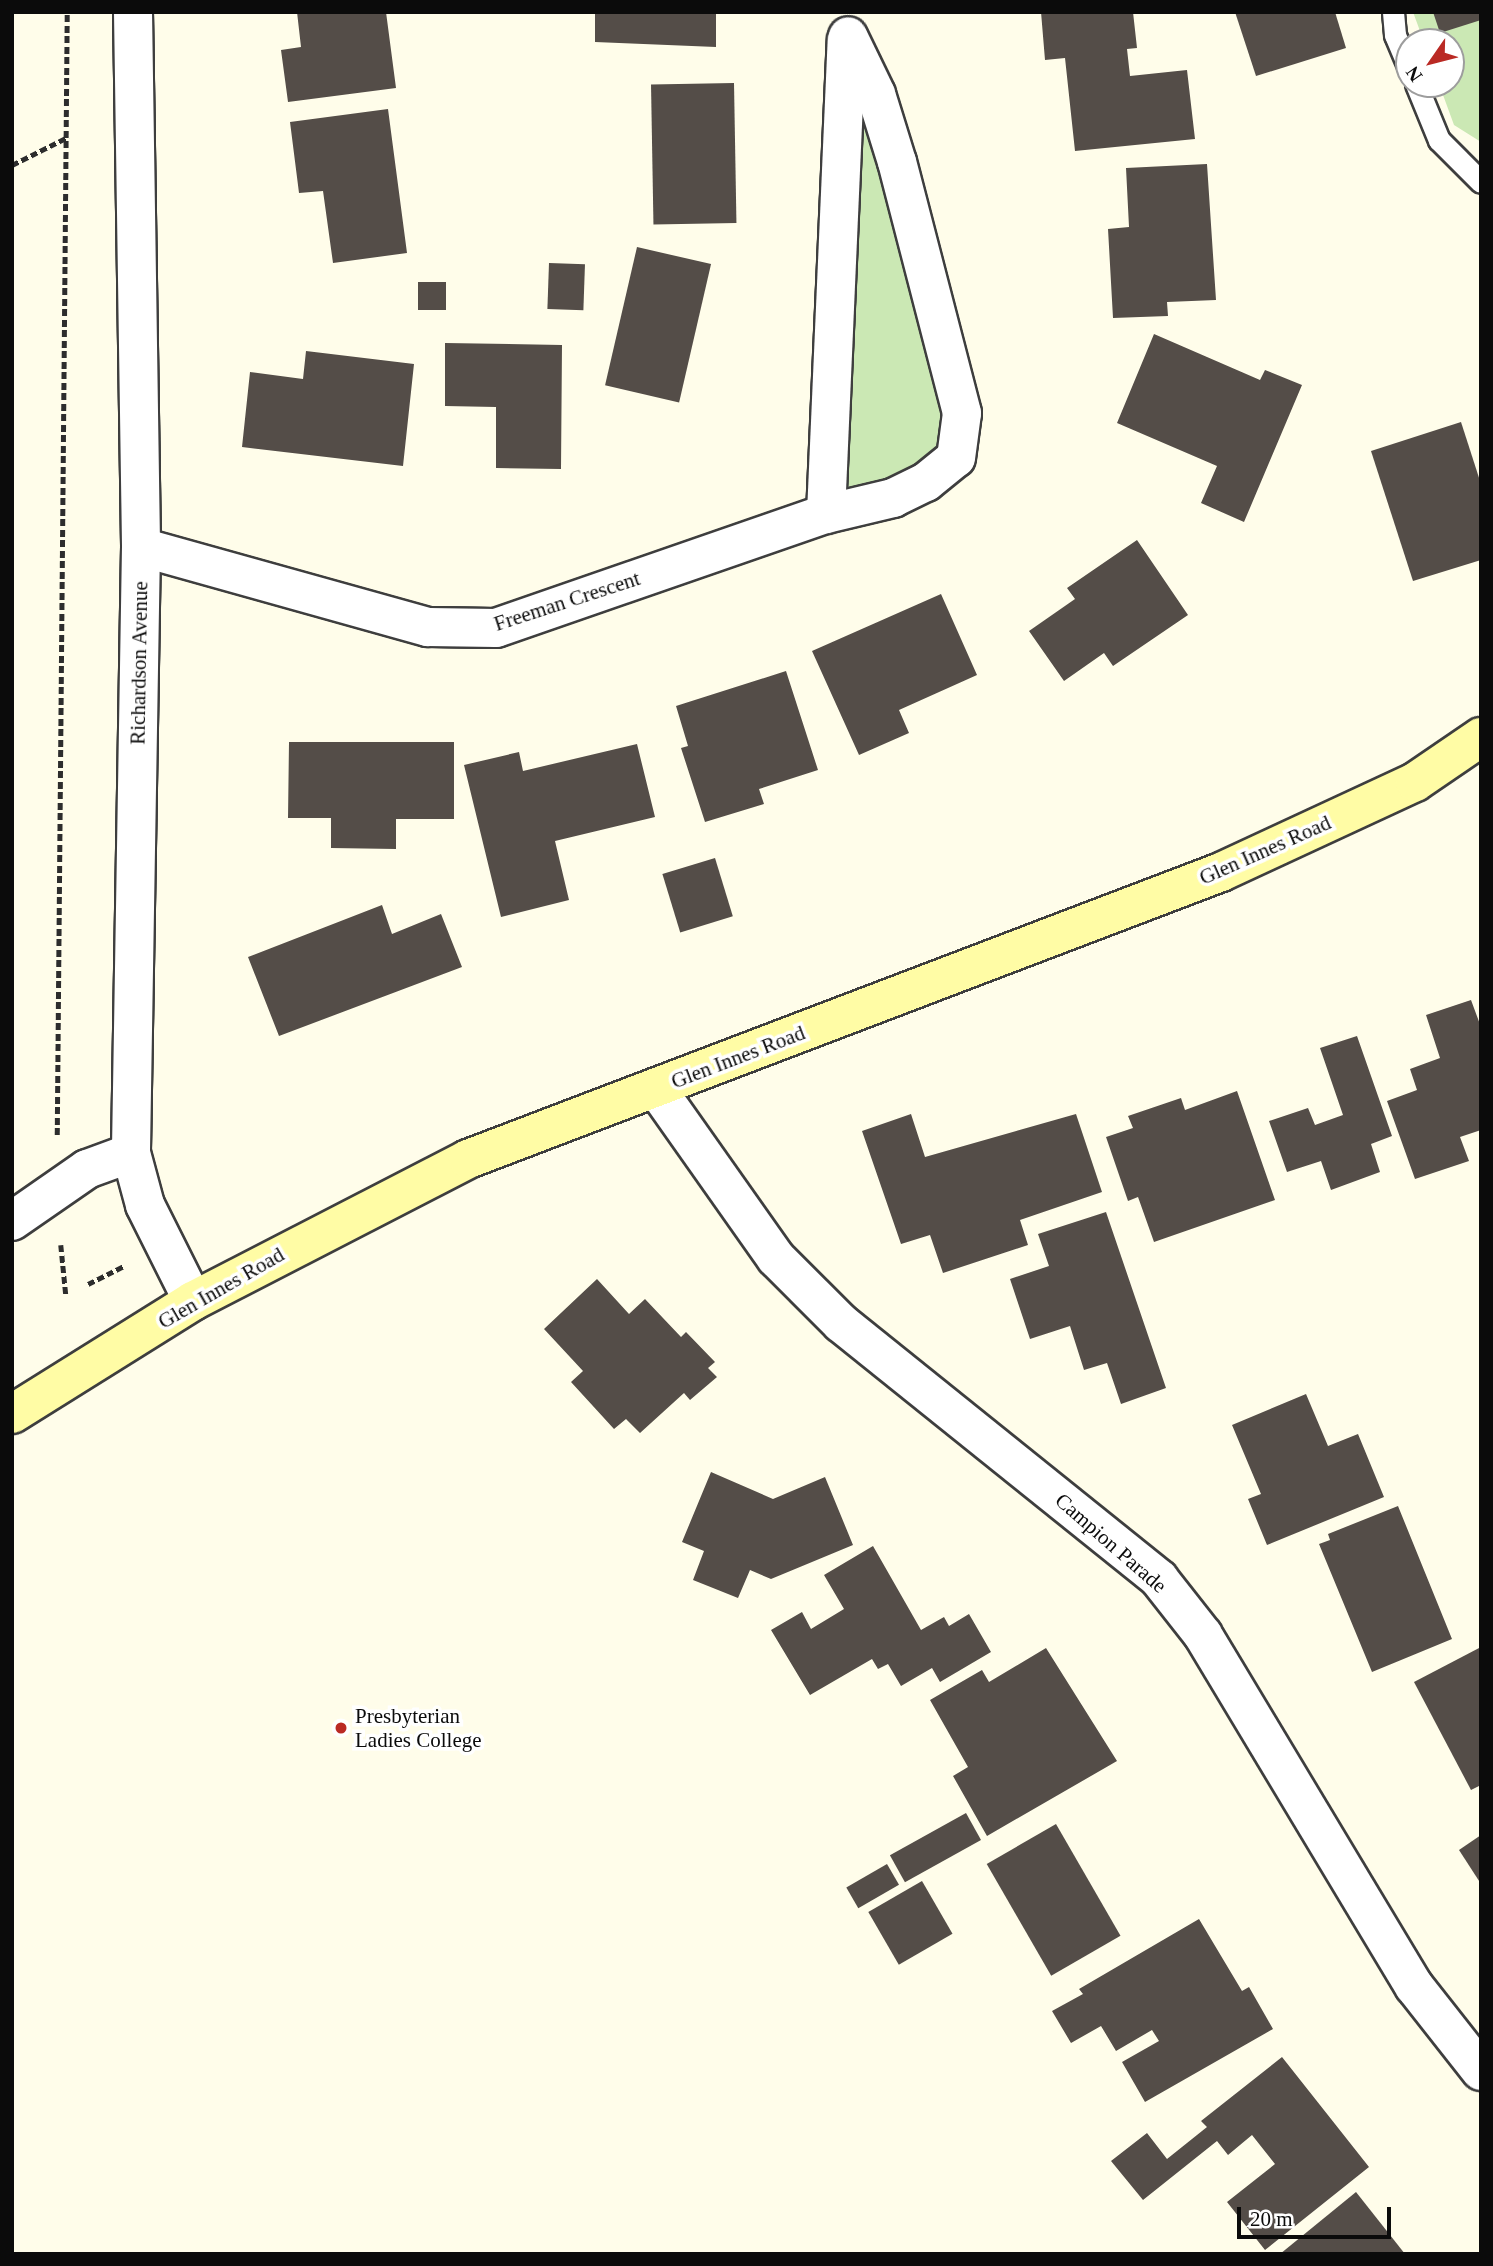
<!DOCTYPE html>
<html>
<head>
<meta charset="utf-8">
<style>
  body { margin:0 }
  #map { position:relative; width:1493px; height:2266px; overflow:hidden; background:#fffdea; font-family:Georgia,serif }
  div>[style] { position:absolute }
  .green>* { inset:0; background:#cbe8b4 }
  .building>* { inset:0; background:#544d48; transform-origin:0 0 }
  .path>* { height:4.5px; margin-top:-2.25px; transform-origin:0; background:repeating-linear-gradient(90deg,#2d2d2d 0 7px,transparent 0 10.5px) }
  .roads { filter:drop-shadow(2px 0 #3e3e3e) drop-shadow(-2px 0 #3e3e3e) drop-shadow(0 2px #3e3e3e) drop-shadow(0 -2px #3e3e3e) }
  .lane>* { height:21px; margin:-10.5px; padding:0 10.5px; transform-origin:10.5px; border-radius:10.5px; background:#fff }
  .street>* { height:38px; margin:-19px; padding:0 19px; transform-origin:19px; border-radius:19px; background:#fff }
  .secondary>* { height:38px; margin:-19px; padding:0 19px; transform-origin:19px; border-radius:19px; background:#fffca5 }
  .dots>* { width:19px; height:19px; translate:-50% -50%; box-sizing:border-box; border:4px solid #fff; border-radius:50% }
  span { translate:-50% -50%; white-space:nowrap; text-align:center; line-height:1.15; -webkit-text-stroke:7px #fff; paint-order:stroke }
  .street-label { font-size:21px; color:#0b0b0b }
  .poi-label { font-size:21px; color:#0b0b0b }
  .left { translate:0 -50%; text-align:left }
  .frame { position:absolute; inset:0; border:14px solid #0b0b0b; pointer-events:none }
  .north { position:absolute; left:1395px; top:28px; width:70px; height:70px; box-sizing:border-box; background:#fff; border:2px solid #9d9d9d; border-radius:50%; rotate:235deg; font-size:19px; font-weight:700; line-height:28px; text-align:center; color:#0b0b0b }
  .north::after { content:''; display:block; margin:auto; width:24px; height:32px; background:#ba2a24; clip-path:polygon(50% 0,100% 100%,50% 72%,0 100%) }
  .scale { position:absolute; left:1237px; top:2207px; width:154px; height:32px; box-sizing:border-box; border:4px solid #0b0b0b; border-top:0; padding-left:9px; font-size:21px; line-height:24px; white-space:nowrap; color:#0b0b0b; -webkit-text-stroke:5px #fff; paint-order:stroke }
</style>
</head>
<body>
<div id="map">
  <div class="green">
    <i style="clip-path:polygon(1413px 12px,1481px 12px,1481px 142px,1454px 125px,1439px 84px,1451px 84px,1451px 42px,1424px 42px)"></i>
    <i style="clip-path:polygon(848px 36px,956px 458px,826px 514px)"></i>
  </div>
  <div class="building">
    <i style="clip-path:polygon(297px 12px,386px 12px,396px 88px,288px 102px,281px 50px,301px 47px)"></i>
    <i style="clip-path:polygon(595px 12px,716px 12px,716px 47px,595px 42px)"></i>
    <i style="clip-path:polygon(1041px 12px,1133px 12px,1137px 48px,1127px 49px,1130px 76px,1187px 70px,1195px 139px,1075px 151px,1065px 58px,1045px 60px)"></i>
    <i style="clip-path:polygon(1235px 12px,1335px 12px,1346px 48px,1256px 76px)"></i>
    <i style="clip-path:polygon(1433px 12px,1481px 12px,1481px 20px,1440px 33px)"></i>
    <i style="left:734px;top:83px;width:140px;height:83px;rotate:89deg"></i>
    <i style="clip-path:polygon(388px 109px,407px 253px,333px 263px,323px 191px,299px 193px,290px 122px)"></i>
    <i style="clip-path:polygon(1207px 164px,1216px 300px,1167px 302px,1168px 316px,1113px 318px,1108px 229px,1129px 227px,1126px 168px)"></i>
    <i style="left:637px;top:247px;width:76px;height:142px;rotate:13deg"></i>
    <i style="left:549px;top:263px;width:36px;height:46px;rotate:2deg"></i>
    <i style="left:418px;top:282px;width:28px;height:28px"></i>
    <i style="clip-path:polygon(1154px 334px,1260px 380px,1265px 370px,1302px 385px,1244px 522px,1201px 503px,1217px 466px,1117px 423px)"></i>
    <i style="clip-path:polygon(445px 343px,562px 345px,561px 469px,496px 468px,496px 407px,445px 406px)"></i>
    <i style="clip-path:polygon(306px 351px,414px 364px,403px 466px,242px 447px,250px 372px,303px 379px)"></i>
    <i style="clip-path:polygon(1461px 422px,1481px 484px,1481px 560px,1413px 581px,1371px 451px)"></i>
    <i style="clip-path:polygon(1137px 540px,1188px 615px,1113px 666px,1104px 653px,1064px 681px,1029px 631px,1075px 599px,1067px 588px)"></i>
    <i style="clip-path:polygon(941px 594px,977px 675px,899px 710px,909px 733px,859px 755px,812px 651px)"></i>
    <i style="clip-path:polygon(786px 671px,818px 770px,759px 789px,764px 804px,705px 822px,681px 748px,688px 746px,676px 706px)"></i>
    <i style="clip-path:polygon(289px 742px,454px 742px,454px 819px,396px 819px,396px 849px,331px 848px,331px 818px,288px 818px)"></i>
    <i style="clip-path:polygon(637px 744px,655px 817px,555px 841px,569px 900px,501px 917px,464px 765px,519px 752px,523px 771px)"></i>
    <i style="left:715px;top:858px;width:61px;height:55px;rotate:73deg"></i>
    <i style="clip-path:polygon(382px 905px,392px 934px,441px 914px,462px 967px,279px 1036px,248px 957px)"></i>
    <i style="clip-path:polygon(1471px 1000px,1481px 1027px,1481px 1130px,1460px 1137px,1469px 1161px,1415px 1179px,1387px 1101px,1417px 1090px,1410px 1069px,1440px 1058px,1426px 1015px)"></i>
    <i style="clip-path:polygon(1357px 1036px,1392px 1136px,1371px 1144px,1380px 1172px,1331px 1190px,1321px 1161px,1287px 1172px,1269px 1121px,1308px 1108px,1315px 1125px,1343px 1115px,1320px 1048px)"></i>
    <i style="clip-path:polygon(1237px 1091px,1275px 1200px,1154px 1242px,1138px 1197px,1128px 1201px,1106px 1137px,1133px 1128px,1128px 1116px,1181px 1098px,1185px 1110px)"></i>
    <i style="clip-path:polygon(911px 1114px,925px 1157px,1076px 1114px,1102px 1192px,1020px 1220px,1028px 1245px,943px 1273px,930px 1235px,901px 1244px,862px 1131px)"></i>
    <i style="clip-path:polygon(1106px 1212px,1166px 1388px,1121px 1404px,1107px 1363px,1084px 1370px,1070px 1326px,1030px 1339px,1010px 1279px,1049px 1266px,1038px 1234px)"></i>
    <i style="clip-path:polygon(597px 1279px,629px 1314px,645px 1299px,681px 1337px,686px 1332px,715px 1362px,708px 1368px,717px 1377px,690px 1400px,684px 1393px,640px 1433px,626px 1419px,614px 1429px,571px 1382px,583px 1371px,544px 1329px)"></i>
    <i style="clip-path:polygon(1306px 1394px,1328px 1446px,1358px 1434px,1384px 1497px,1267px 1545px,1248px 1499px,1261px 1494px,1232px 1425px)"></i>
    <i style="clip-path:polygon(711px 1472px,773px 1499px,825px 1477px,853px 1545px,771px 1579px,750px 1570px,738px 1598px,693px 1580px,704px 1551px,682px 1542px)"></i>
    <i style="clip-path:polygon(1398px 1506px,1452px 1639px,1372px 1672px,1319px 1544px,1330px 1540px,1328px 1534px)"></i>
    <i style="clip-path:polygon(873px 1546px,921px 1630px,944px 1617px,949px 1626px,969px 1614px,991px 1652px,940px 1682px,932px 1668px,901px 1686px,888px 1664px,878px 1669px,872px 1659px,810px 1695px,771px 1630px,802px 1612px,811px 1629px,844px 1609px,824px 1575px)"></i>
    <i style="clip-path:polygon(1481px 1647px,1481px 1785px,1471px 1790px,1414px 1682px)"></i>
    <i style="clip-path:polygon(1046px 1648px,1117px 1761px,987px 1836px,953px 1776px,968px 1767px,930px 1700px,982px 1670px,989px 1682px)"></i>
    <i style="left:966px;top:1813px;width:31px;height:87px;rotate:61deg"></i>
    <i style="left:1056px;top:1824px;width:129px;height:80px;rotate:60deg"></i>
    <i style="clip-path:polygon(1481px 1835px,1481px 1884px,1459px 1850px)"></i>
    <i style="left:887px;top:1864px;width:24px;height:47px;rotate:60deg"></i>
    <i style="left:922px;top:1881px;width:61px;height:62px;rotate:60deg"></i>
    <i style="clip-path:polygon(1199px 1919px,1242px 1991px,1249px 1987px,1273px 2029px,1145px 2102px,1122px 2062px,1159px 2041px,1152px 2030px,1116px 2051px,1101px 2026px,1071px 2043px,1052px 2011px,1083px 1994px,1079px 1989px)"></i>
    <i style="clip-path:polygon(1282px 2057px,1369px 2167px,1265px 2250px,1227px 2202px,1275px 2164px,1252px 2135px,1228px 2155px,1217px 2141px,1143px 2200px,1111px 2161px,1147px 2133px,1167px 2159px,1207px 2127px,1201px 2121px)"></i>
    <i style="clip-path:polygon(1356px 2192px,1405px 2254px,1280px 2254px)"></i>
  </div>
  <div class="path">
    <i style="left:12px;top:165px;width:63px;rotate:-26.6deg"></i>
    <i style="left:57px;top:1135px;width:1123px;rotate:-89.49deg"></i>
    <i style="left:61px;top:1245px;width:50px;rotate:84.3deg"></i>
    <i style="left:88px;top:1284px;width:40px;rotate:-26.6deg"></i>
  </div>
  <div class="roads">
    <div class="lane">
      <i style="left:1393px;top:12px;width:23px;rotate:85deg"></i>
      <i style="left:1395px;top:35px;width:36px;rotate:67deg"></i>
      <i style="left:1416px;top:84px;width:61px;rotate:67.7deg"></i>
      <i style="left:1439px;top:140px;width:59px;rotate:45deg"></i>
    </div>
    <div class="street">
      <i style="left:133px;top:12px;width:535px;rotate:89.14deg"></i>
      <i style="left:141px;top:547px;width:606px;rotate:90.95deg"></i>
      <i style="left:131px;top:1153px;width:54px;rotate:74.9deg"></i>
      <i style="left:145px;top:1205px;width:107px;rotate:63.4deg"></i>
      <i style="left:826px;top:514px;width:474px;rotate:-87.5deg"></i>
      <i style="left:141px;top:547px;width:298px;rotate:15.6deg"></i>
      <i style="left:428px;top:627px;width:68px;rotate:0.8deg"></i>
      <i style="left:496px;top:628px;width:349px;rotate:-19.1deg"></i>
      <i style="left:826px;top:514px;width:69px;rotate:-13.4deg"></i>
      <i style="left:893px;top:498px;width:37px;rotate:-26deg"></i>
      <i style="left:926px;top:482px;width:38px;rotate:-39deg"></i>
      <i style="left:956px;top:458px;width:45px;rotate:-82.4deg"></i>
      <i style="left:962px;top:413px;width:259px;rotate:-104.5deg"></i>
      <i style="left:897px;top:162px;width:71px;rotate:-107.2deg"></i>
      <i style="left:876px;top:94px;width:64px;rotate:-115.8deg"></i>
      <i style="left:656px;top:1088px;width:208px;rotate:54.8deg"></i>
      <i style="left:776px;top:1258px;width:92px;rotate:45deg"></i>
      <i style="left:841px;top:1323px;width:408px;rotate:38.8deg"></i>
      <i style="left:1159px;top:1579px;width:71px;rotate:51.8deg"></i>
      <i style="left:1203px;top:1635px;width:410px;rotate:59deg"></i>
      <i style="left:1414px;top:1986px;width:108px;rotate:51.8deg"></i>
      <i style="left:12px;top:1221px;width:91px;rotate:-34.7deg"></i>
      <i style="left:87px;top:1169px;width:47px;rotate:-20deg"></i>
    </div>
    <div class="secondary">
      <i style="left:12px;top:1414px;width:213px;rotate:-32deg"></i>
      <i style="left:193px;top:1301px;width:309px;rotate:-27.3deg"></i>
      <i style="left:468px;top:1159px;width:806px;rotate:-20.86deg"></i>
      <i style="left:1221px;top:872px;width:214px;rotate:-24.9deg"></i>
      <i style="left:1415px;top:782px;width:80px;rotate:-34.3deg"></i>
    </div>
  </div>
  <div class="dots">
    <i style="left:341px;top:1728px;background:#ba2a24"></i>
  </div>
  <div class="street-label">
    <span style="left:567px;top:601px;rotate:-18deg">Freeman Crescent</span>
    <span style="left:139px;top:663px;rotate:-89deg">Richardson Avenue</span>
    <span style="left:1265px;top:850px;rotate:-24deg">Glen Innes Road</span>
    <span style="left:738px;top:1057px;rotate:-21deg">Glen Innes Road</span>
    <span style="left:221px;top:1288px;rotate:-30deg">Glen Innes Road</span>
    <span style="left:1111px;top:1543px;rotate:41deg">Campion Parade</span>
  </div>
  <div class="poi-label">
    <span class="left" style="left:355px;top:1728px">Presbyterian<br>Ladies College</span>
  </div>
  <div class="frame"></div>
  <div class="north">N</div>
  <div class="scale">20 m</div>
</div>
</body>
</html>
